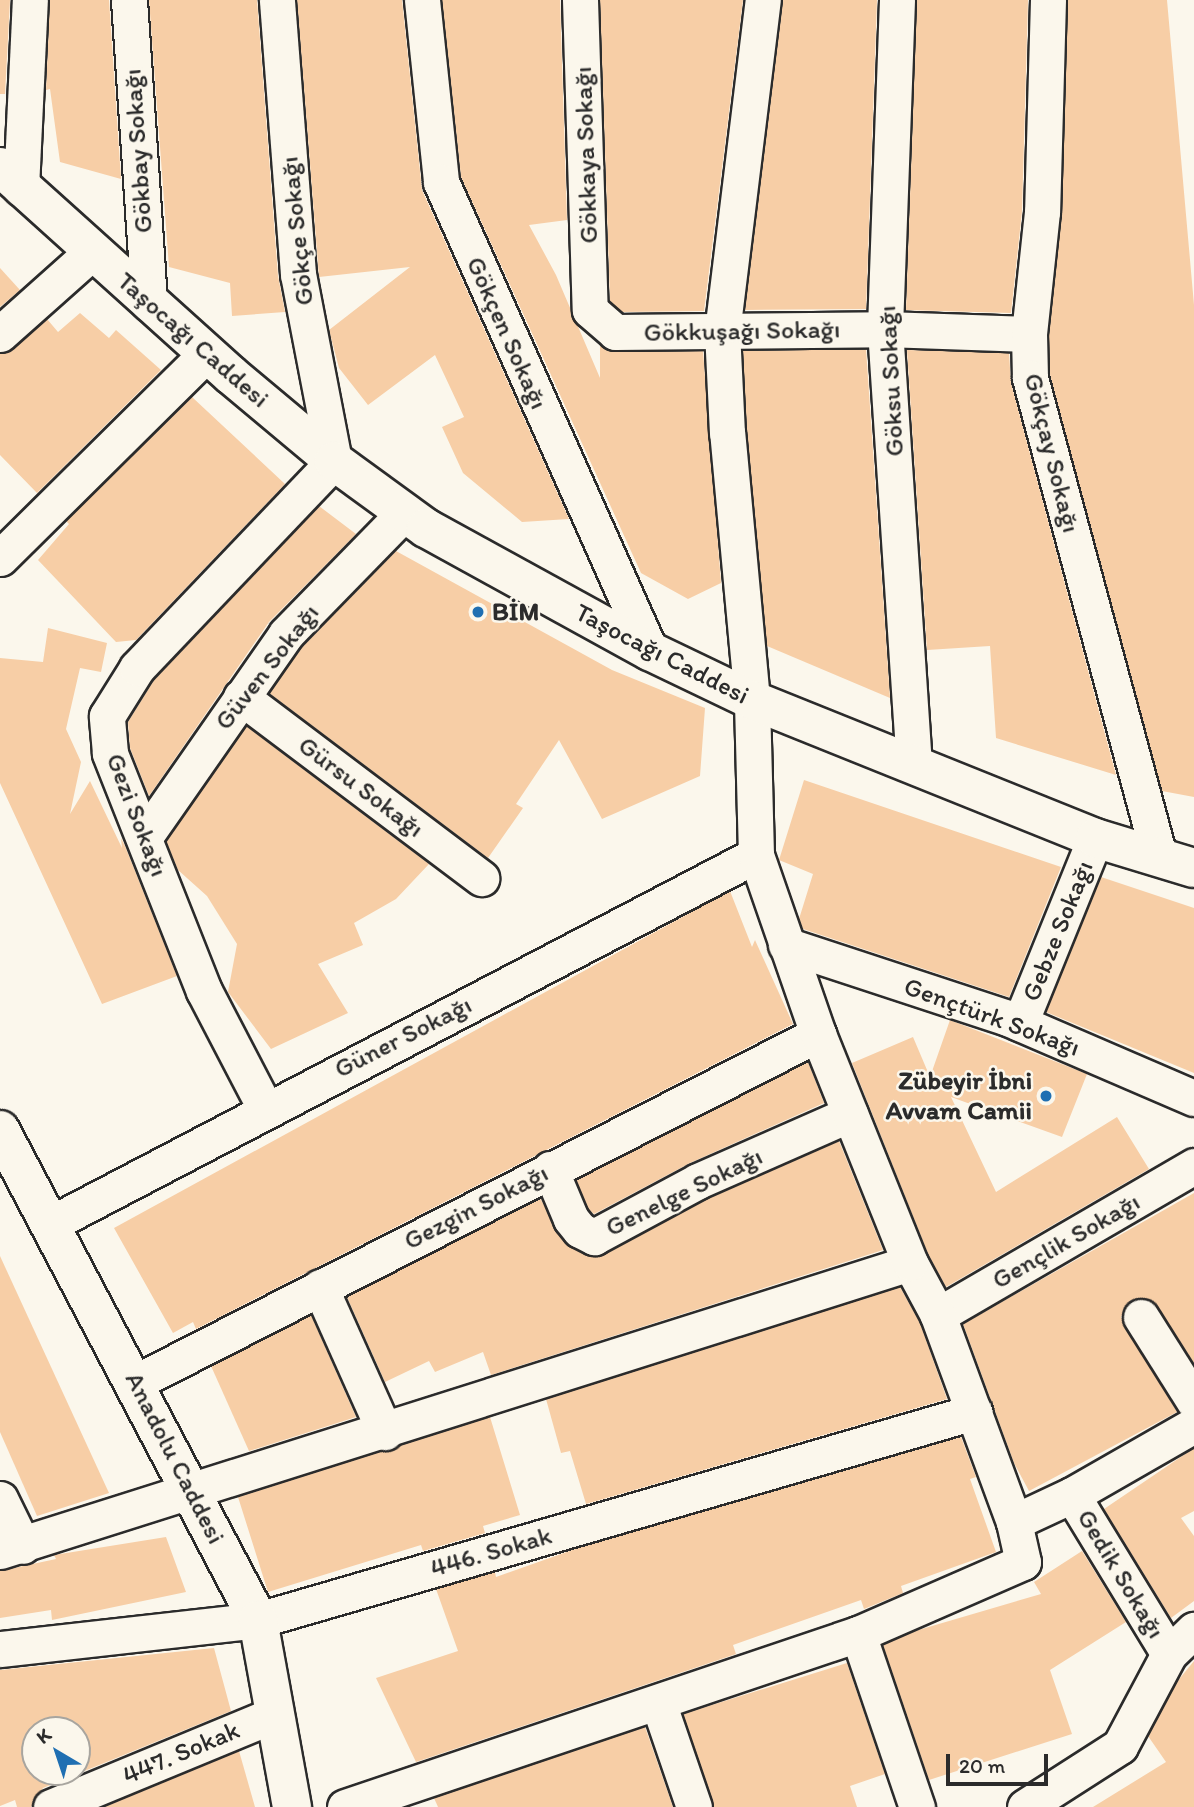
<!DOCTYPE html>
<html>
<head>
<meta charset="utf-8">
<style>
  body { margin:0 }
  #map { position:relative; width:1194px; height:1807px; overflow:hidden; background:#fbf7ec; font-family:Itim,sans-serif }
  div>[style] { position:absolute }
  .building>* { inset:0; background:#f7cea6 }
  .roads { filter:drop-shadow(2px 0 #2b2b2b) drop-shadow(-2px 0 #2b2b2b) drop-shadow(0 2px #2b2b2b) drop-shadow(0 -2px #2b2b2b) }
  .street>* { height:35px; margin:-17.5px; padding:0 17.5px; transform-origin:17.5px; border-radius:17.5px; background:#fbf7ec }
  .secondary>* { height:38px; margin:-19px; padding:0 19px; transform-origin:19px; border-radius:19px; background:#fbf7ec }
  .dots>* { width:19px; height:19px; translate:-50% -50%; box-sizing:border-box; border:4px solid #fbf7ec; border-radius:50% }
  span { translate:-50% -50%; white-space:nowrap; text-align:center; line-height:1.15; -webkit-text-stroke:5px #fbf7ec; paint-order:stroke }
  .street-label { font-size:26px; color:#2b2b2b }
  .poi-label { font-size:26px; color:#2b2b2b; font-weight:700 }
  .left { translate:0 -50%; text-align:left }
  .right { translate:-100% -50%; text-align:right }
  .north { position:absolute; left:21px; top:1716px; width:70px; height:70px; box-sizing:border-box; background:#fbf7ec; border:2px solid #a8a59f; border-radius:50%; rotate:321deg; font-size:19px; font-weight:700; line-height:28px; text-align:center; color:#2b2b2b }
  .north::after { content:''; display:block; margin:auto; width:24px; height:32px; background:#1f6fb2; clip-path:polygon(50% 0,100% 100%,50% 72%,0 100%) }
  .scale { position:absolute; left:946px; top:1754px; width:102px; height:32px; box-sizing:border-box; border:4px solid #2b2b2b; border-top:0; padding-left:9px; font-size:21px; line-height:24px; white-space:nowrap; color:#2b2b2b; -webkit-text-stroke:5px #fbf7ec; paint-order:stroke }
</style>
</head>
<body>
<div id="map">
  <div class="building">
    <i style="clip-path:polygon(0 0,10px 0,5px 94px,0 94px)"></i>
    <i style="clip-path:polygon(50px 0,109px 0,121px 179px,60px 162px,50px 89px,46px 90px)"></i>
    <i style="clip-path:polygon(149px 0,257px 0,278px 276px,285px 312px,232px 316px,230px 283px,169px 267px)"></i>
    <i style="clip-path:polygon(297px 0,402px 0,422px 190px,569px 519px,522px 522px,463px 473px,442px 427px,464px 417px,435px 355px,368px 405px,339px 368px,329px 330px,410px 267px,319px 277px)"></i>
    <i style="clip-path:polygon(442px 0,560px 0,567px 220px,529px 225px,556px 275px,600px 378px,600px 346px,615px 352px,703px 351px,721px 583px,688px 599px,641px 573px,461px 177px)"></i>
    <i style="clip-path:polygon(600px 0,743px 0,704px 311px,622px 312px,610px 301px)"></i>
    <i style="clip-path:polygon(783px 0,877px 0,866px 309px,745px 310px)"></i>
    <i style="clip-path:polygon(917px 0,1028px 0,1022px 211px,1011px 313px,906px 310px)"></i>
    <i style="clip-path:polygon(1068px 0,1167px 0,1194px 305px,1194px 797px,1162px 791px,1050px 375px,1049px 335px,1062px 213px)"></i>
    <i style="clip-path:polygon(0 268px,20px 290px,0 307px)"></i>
    <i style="clip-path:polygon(80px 313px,109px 338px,116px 330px,161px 370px,37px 493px,0 455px,0 354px,13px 349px,47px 319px,58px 332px)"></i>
    <i style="clip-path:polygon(866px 349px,890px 698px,767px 646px,747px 432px,743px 351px)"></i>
    <i style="clip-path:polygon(907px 350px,1009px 353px,1011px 383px,1116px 775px,996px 738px,990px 646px,927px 650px)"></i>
    <i style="clip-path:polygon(192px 397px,285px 484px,136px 640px,116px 642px,38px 560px,69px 524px,66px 521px)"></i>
    <i style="clip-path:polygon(319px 506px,356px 534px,269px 622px,149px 796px,130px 748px,128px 722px,154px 680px)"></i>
    <i style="clip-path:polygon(396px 551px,612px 670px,705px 708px,700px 776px,602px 819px,559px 740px,516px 804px,523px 808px,488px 858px,269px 693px,302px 647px)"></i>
    <i style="clip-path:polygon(48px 628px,107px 643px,101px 672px,80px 668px,66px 729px,81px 762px,70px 814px,90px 781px,122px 848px,121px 838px,125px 846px,177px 976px,102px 1004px,0 783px,0 658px,43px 662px)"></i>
    <i style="clip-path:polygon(246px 726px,429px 864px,396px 899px,354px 923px,363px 945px,318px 964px,348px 1013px,271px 1049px,228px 992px,237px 944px,207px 896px,178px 870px,166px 841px)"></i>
    <i style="clip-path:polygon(804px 780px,1061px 867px,1009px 997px,803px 929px,799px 919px,813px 874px,779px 860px)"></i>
    <i style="clip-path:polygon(1101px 877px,1194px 908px,1194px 1073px,1046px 1012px)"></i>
    <i style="clip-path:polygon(730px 891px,752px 947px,755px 940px,793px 1024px,196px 1329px,193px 1322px,173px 1333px,114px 1228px)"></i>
    <i style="clip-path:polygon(950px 1020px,1087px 1074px,1062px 1137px,951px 1097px,996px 1192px,1117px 1117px,1149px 1169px,946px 1287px,928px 1254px,852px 1063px,913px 1037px,930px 1077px)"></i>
    <i style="clip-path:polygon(808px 1062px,824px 1103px,690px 1163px,594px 1214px,588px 1209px,576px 1180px)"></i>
    <i style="clip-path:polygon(839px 1141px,883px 1250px,491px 1375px,483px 1352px,435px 1372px,429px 1361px,385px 1382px,347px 1297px,540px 1198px,565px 1243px,586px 1255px,603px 1255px,707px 1199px)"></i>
    <i style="clip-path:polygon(1194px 1193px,1194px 1363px,1151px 1300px,1131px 1300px,1121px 1317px,1177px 1412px,1029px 1491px,1014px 1463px,963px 1324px)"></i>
    <i style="clip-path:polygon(0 1256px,109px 1493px,37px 1516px,0 1432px)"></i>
    <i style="clip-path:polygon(900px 1287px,920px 1323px,947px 1399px,586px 1504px,570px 1451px,561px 1453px,546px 1399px)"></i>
    <i style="clip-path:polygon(311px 1315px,356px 1417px,249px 1451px,211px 1366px)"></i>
    <i style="clip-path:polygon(490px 1417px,520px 1515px,483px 1526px,485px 1533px,423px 1551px,421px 1545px,268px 1592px,238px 1497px)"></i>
    <i style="clip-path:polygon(961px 1437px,976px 1477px,970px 1479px,996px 1552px,901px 1586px,903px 1593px,864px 1609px,861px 1600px,733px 1645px,736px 1654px,416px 1762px,376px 1678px,458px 1651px,436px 1589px,495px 1572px,496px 1577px,578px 1548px)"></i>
    <i style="clip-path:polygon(1194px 1448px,1194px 1511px,1181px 1518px,1194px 1536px,1194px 1601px,1171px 1618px,1104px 1509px)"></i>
    <i style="clip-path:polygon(166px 1537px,186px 1592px,52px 1620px,51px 1610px,0 1618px,0 1571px,56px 1559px,54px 1555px)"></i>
    <i style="clip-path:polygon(1082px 1551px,1126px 1622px,1050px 1670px,1072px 1734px,929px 1780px,883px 1645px,915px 1631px,1041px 1594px,1034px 1582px)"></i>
    <i style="clip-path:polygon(evenodd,214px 1648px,231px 1711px,43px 1788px,31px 1807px,17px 1807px,15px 1800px,0 1806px,0 1670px,214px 1648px,35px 1730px,77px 1730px,77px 1772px,35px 1772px,35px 1730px)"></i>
    <i style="clip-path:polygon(1194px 1661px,1194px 1807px,1093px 1807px,1166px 1762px,1148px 1736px,1176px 1683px)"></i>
    <i style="clip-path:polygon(847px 1663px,885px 1774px,850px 1786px,857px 1807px,714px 1807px,683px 1714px)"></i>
    <i style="clip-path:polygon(645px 1727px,673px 1807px,438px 1807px,434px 1798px)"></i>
    <i style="clip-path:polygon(239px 1751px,255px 1807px,104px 1807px)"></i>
  </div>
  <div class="roads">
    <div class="street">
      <i style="left:129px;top:0;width:304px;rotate:86.2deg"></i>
      <i style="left:422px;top:0;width:183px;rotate:84deg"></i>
      <i style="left:441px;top:182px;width:513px;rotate:65.98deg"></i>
      <i style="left:580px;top:0;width:310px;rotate:88.2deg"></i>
      <i style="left:590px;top:310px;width:33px;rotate:41deg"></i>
      <i style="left:615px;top:332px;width:270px;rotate:-0.6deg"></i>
      <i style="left:885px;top:329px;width:144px;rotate:2deg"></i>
      <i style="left:897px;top:0;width:329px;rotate:92.1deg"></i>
      <i style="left:885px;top:329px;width:434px;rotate:86.2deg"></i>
      <i style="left:1048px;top:0;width:212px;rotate:91.6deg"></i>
      <i style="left:1042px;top:212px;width:123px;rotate:96.1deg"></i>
      <i style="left:1029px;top:334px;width:44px;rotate:88.7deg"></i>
      <i style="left:1030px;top:378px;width:493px;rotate:74.9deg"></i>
      <i style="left:21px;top:188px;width:188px;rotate:-87.3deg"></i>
      <i style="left:0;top:334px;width:123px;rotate:-41.7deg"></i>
      <i style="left:0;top:558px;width:291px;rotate:-44.7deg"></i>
      <i style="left:241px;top:697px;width:301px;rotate:37deg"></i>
      <i style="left:146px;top:835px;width:245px;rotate:-55.1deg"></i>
      <i style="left:286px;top:634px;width:170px;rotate:-45.7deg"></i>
      <i style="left:786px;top:945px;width:234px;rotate:18.2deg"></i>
      <i style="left:1008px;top:1018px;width:202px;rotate:23.3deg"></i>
      <i style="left:1020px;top:1023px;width:200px;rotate:-67.9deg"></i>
      <i style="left:265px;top:1108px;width:132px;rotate:-117.5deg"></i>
      <i style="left:204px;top:991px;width:256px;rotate:-111.6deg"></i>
      <i style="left:110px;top:753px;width:37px;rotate:-95deg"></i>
      <i style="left:107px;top:716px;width:57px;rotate:-58deg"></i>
      <i style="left:137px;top:668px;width:286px;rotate:-46.4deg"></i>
      <i style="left:334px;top:461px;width:190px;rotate:-100.9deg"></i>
      <i style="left:298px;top:274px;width:275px;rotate:-94.4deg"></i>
      <i style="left:550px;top:1169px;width:54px;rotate:67.2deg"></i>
      <i style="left:571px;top:1219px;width:14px;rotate:51deg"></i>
      <i style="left:580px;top:1230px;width:16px;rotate:27deg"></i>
      <i style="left:594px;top:1237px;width:118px;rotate:-28.3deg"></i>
      <i style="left:698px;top:1181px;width:166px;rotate:-23.8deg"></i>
      <i style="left:52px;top:1223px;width:794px;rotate:-27.6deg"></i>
      <i style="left:320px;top:1287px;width:159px;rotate:65.9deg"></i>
      <i style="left:938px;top:1315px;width:296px;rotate:-30.2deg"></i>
      <i style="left:1141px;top:1317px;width:99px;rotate:57.8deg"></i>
      <i style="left:136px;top:1382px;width:766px;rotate:-27.03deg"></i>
      <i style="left:1072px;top:1495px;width:186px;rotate:58.6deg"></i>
      <i style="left:0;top:1499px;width:52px;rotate:63.9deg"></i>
      <i style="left:1014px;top:1522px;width:64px;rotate:-25deg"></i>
      <i style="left:1072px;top:1495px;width:141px;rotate:-29.8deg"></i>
      <i style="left:0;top:1551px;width:954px;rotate:-17.56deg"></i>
      <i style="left:858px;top:1634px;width:183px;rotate:71.2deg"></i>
      <i style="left:0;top:1649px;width:260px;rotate:-6.4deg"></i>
      <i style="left:258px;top:1620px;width:746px;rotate:-16.2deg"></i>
      <i style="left:659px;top:1705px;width:108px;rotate:71.1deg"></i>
      <i style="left:51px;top:1807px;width:240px;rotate:-22.5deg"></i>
      <i style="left:345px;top:1807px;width:541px;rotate:-18.64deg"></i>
      <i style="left:858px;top:1634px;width:180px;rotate:-23.6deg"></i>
      <i style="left:1023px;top:1562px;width:41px;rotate:-102.7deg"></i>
      <i style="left:1014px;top:1522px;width:221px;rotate:-110.2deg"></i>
      <i style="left:938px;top:1315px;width:59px;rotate:-118.3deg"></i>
      <i style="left:910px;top:1263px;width:247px;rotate:-111.9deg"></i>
      <i style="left:818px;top:1034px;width:189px;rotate:-109.1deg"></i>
      <i style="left:756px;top:855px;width:155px;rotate:-91.5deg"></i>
      <i style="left:752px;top:700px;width:268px;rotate:-95.3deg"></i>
      <i style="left:727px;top:433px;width:101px;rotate:-92.8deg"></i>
      <i style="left:722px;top:332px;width:335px;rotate:-83deg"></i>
      <i style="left:1025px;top:1807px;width:113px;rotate:-32.7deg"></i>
      <i style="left:1120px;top:1746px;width:104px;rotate:-62deg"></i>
      <i style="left:1169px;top:1654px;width:35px;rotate:-44deg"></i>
    </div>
    <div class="secondary">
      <i style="left:0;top:167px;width:311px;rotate:42deg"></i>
      <i style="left:231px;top:375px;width:134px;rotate:39.9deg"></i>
      <i style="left:334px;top:461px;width:114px;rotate:36.1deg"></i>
      <i style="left:426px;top:528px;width:256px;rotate:28.8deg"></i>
      <i style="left:650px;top:651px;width:113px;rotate:25.7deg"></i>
      <i style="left:752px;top:700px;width:370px;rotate:21.9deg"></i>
      <i style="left:1095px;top:838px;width:103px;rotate:16.9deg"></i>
      <i style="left:0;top:1130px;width:554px;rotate:62.23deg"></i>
      <i style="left:258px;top:1620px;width:190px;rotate:79.7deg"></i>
    </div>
  </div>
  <div class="dots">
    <i style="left:478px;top:612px;background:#1f6fb2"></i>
    <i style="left:1046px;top:1096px;background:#1f6fb2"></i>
  </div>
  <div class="street-label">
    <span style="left:138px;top:151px;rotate:-94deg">Gökbay Sokağı</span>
    <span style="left:586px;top:155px;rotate:-92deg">Gökkaya Sokağı</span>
    <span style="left:297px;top:231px;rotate:-96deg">Gökçe Sokağı</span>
    <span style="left:742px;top:331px;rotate:-1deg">Gökkuşağı Sokağı</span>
    <span style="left:507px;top:333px;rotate:66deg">Gökçen Sokağı</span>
    <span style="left:193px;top:340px;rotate:41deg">Taşocağı Caddesi</span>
    <span style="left:891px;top:381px;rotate:-93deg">Göksu Sokağı</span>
    <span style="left:1052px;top:453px;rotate:76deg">Gökçay Sokağı</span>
    <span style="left:662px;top:654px;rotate:27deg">Taşocağı Caddesi</span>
    <span style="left:267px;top:667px;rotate:-52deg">Güven Sokağı</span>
    <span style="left:361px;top:787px;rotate:37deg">Gürsu Sokağı</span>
    <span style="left:137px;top:815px;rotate:69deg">Gezi Sokağı</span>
    <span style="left:1058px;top:931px;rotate:-68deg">Gebze Sokağı</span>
    <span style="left:992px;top:1017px;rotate:20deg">Gençtürk Sokağı</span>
    <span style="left:403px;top:1037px;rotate:-27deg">Güner Sokağı</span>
    <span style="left:684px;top:1192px;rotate:-26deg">Genelge Sokağı</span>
    <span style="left:476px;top:1207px;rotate:-27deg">Gezgin Sokağı</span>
    <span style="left:1066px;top:1241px;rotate:-30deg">Gençlik Sokağı</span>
    <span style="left:175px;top:1458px;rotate:63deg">Anadolu Caddesi</span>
    <span style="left:491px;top:1552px;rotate:-16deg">446. Sokak</span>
    <span style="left:1121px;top:1574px;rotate:59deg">Gedik Sokağı</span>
    <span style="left:181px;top:1753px;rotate:-23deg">447. Sokak</span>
  </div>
  <div class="poi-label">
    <span class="left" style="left:492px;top:612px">BİM</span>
    <span class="right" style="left:1032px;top:1096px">Zübeyir İbni<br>Avvam Camii</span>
  </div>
  <div class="north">K</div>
  <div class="scale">20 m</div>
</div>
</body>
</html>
